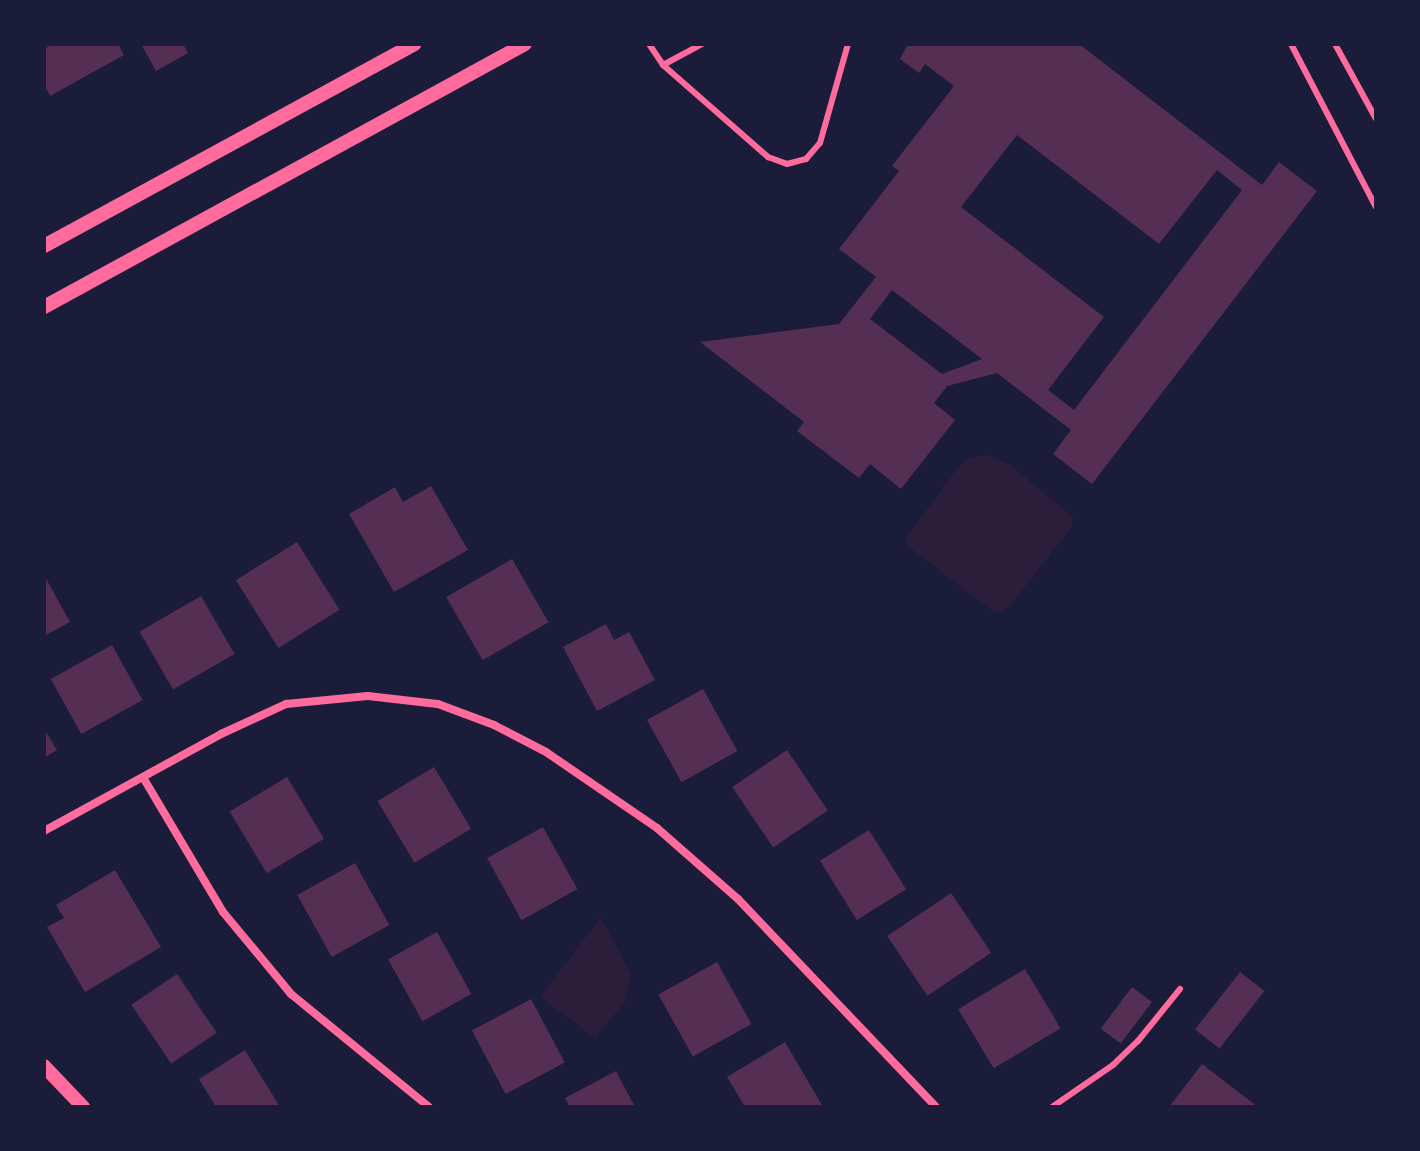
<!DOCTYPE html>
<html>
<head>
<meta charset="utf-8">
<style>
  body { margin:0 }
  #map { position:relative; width:1420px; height:1151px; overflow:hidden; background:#1b1b3a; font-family:Mulish,sans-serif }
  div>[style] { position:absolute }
  .green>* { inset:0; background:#2a1e3b }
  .building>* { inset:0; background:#542f53; transform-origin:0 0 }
  .service>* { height:6px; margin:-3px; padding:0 3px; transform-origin:3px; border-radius:3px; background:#ff6b9d }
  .minor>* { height:8px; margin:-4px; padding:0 4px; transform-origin:4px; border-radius:4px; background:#ff6b9d }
  .tertiary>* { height:14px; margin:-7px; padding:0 7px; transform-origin:7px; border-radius:7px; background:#ff6b9d }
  span { translate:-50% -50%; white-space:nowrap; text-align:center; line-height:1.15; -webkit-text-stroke:6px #1b1b3a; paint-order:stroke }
  .frame { position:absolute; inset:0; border:46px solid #1b1b3a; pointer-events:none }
</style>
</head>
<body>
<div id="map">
  <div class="green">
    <i style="clip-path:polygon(986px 455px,1009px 464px,1073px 517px,1071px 528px,1010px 606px,1001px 613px,991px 610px,909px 547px,905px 539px,959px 466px,971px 458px)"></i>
    <i style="clip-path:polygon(601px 917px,631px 974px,624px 1003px,595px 1038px,540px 997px)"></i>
  </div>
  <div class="building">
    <i style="clip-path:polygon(53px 44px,118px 44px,124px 55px,50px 96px,44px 84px,44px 49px)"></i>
    <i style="clip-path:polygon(141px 44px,183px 44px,188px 53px,156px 71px)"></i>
    <i style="clip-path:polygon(evenodd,908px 44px,1079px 44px,1262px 185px,1279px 162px,1317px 191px,1092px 484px,1053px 454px,1071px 430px,997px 373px,947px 386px,934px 403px,955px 420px,901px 489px,870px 464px,859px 478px,797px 431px,804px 422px,700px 342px,839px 324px,876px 277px,839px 249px,899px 171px,892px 166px,954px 86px,925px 64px,919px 73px,900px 59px,908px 44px,1017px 135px,1159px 244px,1217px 170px,1242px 190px,1074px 410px,1048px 390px,1104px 317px,961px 207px,1017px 135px,908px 44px,892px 290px,982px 359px,942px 374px,870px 319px,892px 290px)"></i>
    <i style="clip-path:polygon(431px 486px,468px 550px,394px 592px,349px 514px,395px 487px,403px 502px)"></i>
    <i style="left:297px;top:542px;width:80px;height:72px;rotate:58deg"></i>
    <i style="left:512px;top:559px;width:73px;height:76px;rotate:60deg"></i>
    <i style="clip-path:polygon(44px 575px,70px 622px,44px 636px)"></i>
    <i style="left:201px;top:596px;width:67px;height:71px;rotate:60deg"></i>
    <i style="clip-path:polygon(606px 624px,614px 640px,629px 632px,655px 680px,597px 711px,563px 647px)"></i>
    <i style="left:112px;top:645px;width:63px;height:70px;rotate:61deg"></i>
    <i style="left:703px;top:689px;width:71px;height:64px;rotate:61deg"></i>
    <i style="clip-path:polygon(44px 729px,57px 750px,44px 758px)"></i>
    <i style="left:787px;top:750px;width:73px;height:66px;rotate:56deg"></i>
    <i style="left:434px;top:767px;width:72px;height:66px;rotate:59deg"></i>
    <i style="left:287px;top:777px;width:72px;height:67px;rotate:59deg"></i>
    <i style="left:543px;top:827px;width:71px;height:64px;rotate:61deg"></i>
    <i style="left:869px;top:830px;width:70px;height:58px;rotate:58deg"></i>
    <i style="left:355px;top:863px;width:71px;height:66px;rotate:61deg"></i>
    <i style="clip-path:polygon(115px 870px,161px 947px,85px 992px,47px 927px,64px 918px,56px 905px)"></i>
    <i style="left:951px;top:893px;width:72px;height:77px;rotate:56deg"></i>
    <i style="left:437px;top:932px;width:71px;height:56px;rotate:61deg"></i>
    <i style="left:717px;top:962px;width:71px;height:67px;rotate:61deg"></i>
    <i style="left:1025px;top:969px;width:69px;height:78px;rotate:59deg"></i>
    <i style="left:1240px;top:972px;width:31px;height:73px;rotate:38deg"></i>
    <i style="left:177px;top:974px;width:71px;height:55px;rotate:56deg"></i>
    <i style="left:1132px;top:987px;width:25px;height:52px;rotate:37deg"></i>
    <i style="left:531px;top:999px;width:72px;height:67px;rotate:62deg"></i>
    <i style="clip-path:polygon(785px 1042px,822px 1105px,745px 1107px,727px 1077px)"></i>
    <i style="clip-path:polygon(245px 1050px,280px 1107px,216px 1107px,199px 1079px)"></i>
    <i style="clip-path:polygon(1202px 1064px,1258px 1107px,1169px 1107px)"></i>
    <i style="clip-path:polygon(616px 1071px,635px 1107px,570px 1107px,565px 1098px)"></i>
  </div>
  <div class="service">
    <i style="left:649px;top:44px;width:25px;rotate:56deg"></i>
    <i style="left:663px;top:65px;width:140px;rotate:41.2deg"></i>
    <i style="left:768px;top:157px;width:20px;rotate:20deg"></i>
    <i style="left:787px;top:164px;width:20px;rotate:-15deg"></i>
    <i style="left:806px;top:159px;width:21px;rotate:-49deg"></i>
    <i style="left:820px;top:143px;width:103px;rotate:-74.2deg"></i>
    <i style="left:1291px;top:44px;width:184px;rotate:62.5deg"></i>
    <i style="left:1335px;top:44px;width:85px;rotate:61.3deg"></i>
    <i style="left:663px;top:65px;width:44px;rotate:-28.3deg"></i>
    <i style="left:1052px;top:1107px;width:74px;rotate:-34.5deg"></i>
    <i style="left:1113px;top:1065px;width:35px;rotate:-44deg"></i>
    <i style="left:1138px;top:1041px;width:67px;rotate:-51.1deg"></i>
  </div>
  <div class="minor">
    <i style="left:144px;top:779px;width:155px;rotate:59.3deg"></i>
    <i style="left:223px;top:912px;width:107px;rotate:50.3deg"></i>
    <i style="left:291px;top:994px;width:178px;rotate:39.3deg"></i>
    <i style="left:44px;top:831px;width:202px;rotate:-28.7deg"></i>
    <i style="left:221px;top:734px;width:72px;rotate:-24.8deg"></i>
    <i style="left:286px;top:704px;width:82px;rotate:-5.6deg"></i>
    <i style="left:368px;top:696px;width:70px;rotate:6.5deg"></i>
    <i style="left:438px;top:704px;width:60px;rotate:20.6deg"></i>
    <i style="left:494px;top:725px;width:59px;rotate:27.4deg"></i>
    <i style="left:546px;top:752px;width:135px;rotate:34.4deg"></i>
    <i style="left:657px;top:828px;width:108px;rotate:41.2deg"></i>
    <i style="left:738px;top:899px;width:287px;rotate:46.4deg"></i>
  </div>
  <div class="tertiary">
    <i style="left:44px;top:246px;width:422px;rotate:-28.6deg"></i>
    <i style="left:44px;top:307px;width:548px;rotate:-28.67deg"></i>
    <i style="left:44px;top:1066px;width:57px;rotate:46.4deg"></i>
  </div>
  <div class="frame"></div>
</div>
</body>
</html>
